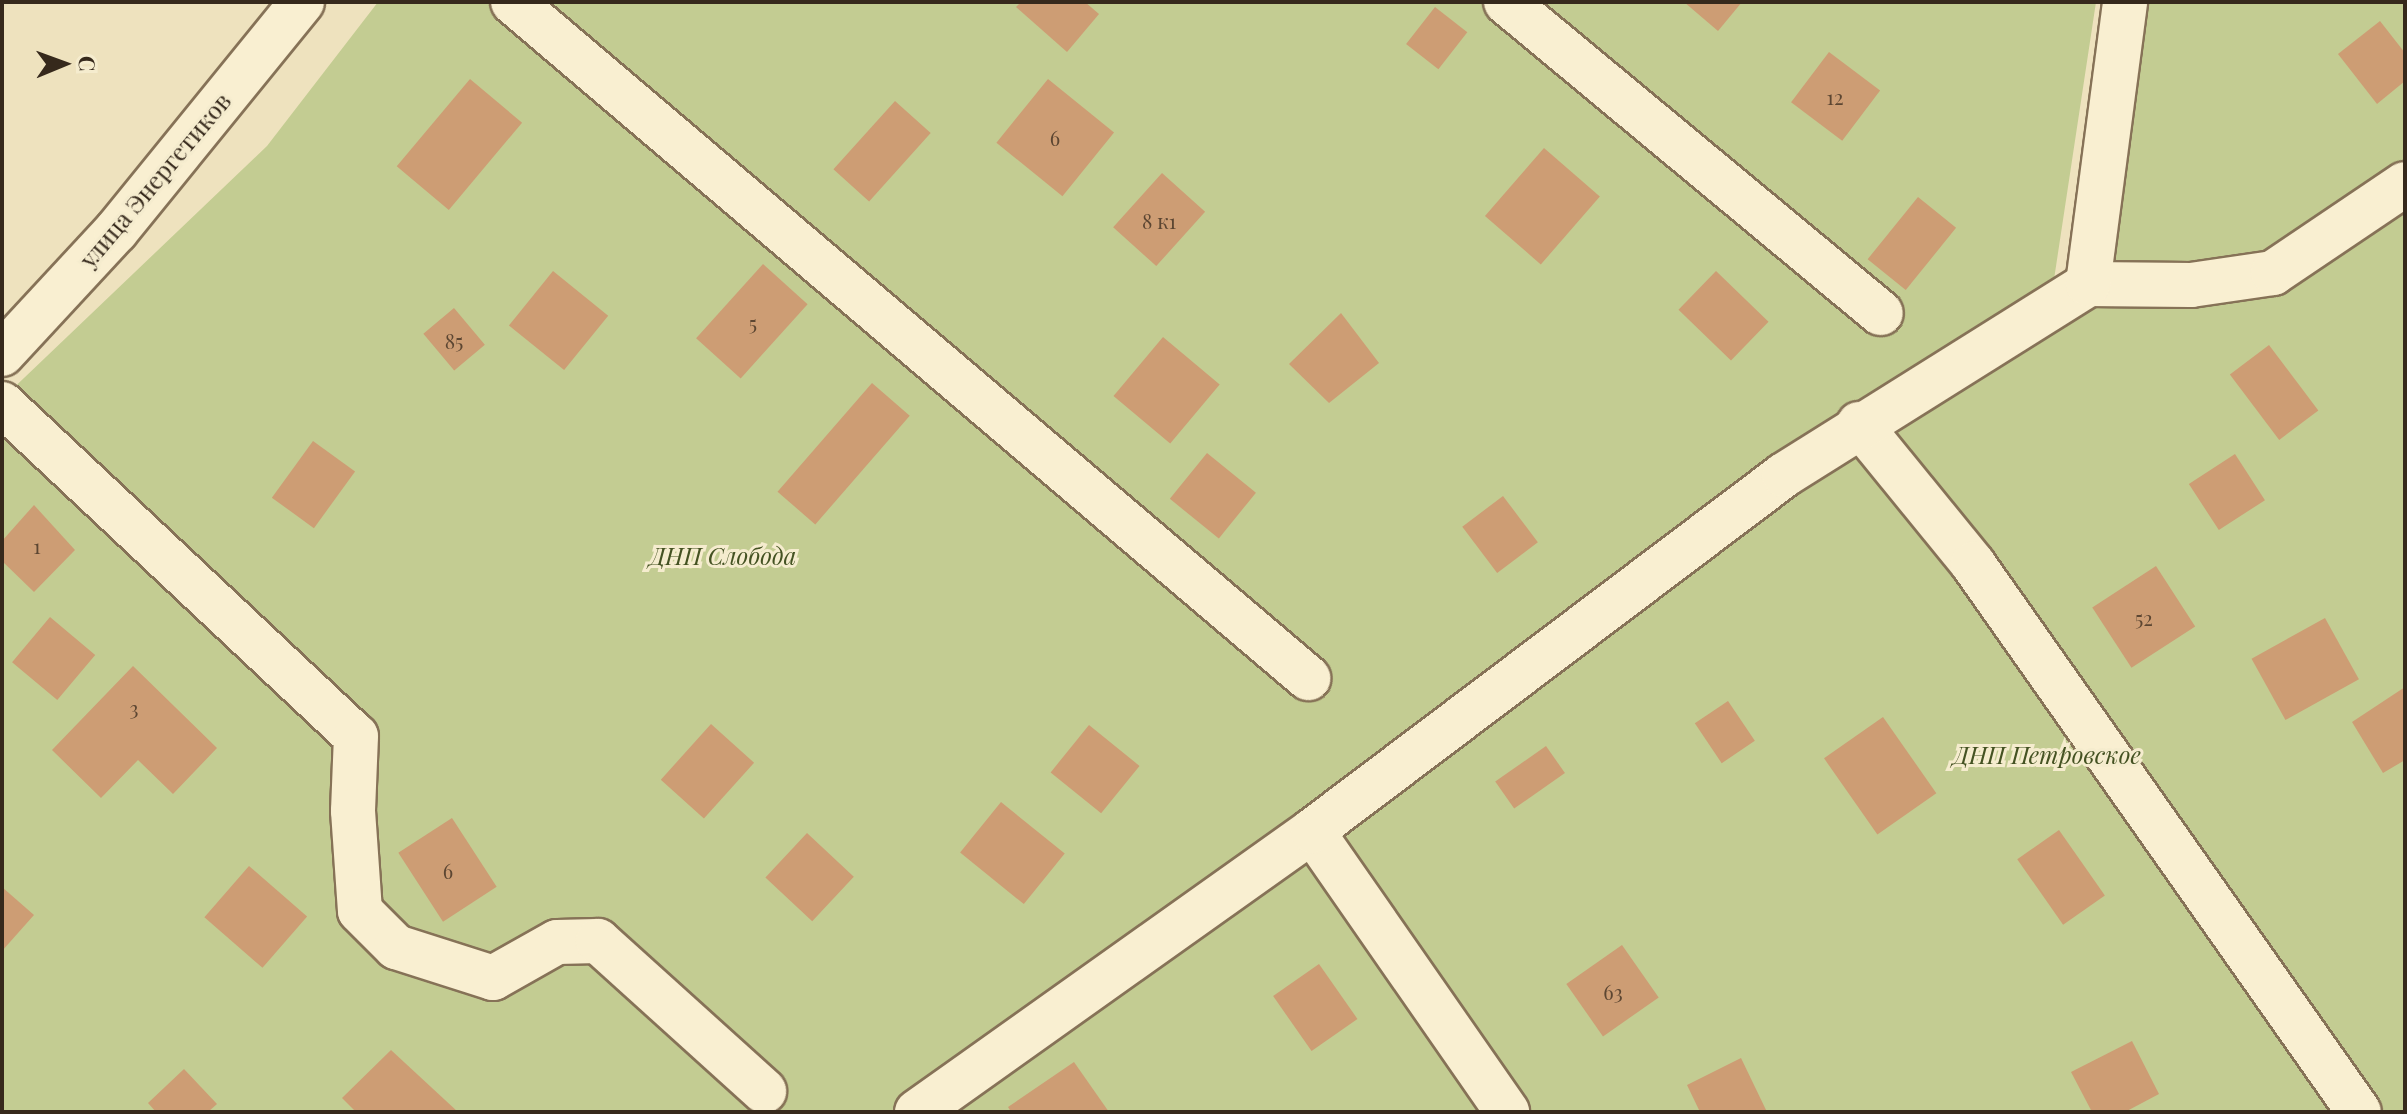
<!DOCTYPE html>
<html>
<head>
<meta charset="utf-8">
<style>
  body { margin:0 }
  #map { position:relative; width:2407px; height:1114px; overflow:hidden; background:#eee2be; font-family:"Playfair Display",serif }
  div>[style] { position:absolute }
  .green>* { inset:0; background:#c3cc92 }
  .building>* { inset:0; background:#cd9d74; transform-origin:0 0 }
  .roads { filter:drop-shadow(2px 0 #867257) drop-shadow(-2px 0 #867257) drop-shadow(0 2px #867257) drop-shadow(0 -2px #867257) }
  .minor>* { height:44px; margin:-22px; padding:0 22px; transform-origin:22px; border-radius:22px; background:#f9efd1 }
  span { translate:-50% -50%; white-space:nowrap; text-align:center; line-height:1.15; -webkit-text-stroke:6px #f5ecce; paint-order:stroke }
  .number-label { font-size:20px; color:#5c4632 }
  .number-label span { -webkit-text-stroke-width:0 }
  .street-label { font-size:24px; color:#36291c }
  .park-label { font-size:24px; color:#445222; font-style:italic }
  .frame { position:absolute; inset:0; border:4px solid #36291c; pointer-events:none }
  .north { position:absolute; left:24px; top:24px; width:80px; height:80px; -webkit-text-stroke:6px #f5ecce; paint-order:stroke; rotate:89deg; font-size:22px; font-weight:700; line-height:32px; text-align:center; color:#36291c }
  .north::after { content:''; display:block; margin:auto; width:28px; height:36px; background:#36291c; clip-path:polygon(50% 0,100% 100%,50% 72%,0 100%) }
</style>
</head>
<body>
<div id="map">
  <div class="green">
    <i style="clip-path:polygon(378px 2px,2096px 2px,2053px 286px,898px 1112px,2px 1112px,2px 399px,267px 146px)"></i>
    <i style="clip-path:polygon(2113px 2px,2405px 2px,2405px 1112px,937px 1112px,2067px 299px)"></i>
  </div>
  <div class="building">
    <i style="clip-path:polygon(1021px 2px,1085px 2px,1099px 14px,1067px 52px,1016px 7px)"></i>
    <i style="clip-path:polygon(1684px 2px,1742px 2px,1718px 31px)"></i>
    <i style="left:1435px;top:7px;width:41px;height:47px;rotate:38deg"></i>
    <i style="clip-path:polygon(2380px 21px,2405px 53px,2405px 81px,2377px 104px,2338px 54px)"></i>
    <i style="left:1829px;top:52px;width:64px;height:63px;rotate:37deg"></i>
    <i style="left:470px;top:79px;width:68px;height:114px;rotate:40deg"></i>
    <i style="left:1048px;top:79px;width:85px;height:82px;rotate:39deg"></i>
    <i style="left:895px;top:101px;width:48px;height:92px;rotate:42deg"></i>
    <i style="left:1544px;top:148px;width:74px;height:90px;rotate:41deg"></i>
    <i style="left:1162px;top:173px;width:58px;height:73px;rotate:42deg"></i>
    <i style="left:1918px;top:197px;width:49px;height:80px;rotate:39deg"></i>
    <i style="left:763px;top:264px;width:60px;height:100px;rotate:42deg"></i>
    <i style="left:553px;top:271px;width:71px;height:70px;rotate:39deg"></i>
    <i style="left:1716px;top:271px;width:73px;height:54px;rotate:44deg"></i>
    <i style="left:454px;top:308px;width:48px;height:40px;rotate:50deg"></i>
    <i style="clip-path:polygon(1341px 313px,1379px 363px,1329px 403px,1289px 364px)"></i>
    <i style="left:1163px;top:337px;width:74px;height:77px;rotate:40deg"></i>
    <i style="left:2269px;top:345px;width:82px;height:49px;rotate:53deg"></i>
    <i style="left:872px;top:383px;width:50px;height:144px;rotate:41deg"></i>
    <i style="left:313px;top:441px;width:52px;height:70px;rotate:36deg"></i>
    <i style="left:1207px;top:453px;width:63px;height:59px;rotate:39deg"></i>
    <i style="left:2235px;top:454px;width:55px;height:55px;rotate:57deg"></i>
    <i style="left:1503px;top:496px;width:58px;height:51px;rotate:53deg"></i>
    <i style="clip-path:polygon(34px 505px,75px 550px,34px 592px,2px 561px,2px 541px)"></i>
    <i style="left:2156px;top:566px;width:72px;height:76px;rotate:57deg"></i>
    <i style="left:50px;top:617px;width:59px;height:59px;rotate:40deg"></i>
    <i style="left:2325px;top:618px;width:70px;height:84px;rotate:61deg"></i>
    <i style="clip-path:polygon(133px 666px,217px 748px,173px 794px,138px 760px,101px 798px,52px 750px)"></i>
    <i style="clip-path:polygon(2405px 687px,2405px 760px,2383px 773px,2352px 722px)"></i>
    <i style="left:1728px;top:701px;width:48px;height:40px;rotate:56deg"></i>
    <i style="left:1883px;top:717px;width:93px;height:72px;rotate:55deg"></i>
    <i style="left:711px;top:724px;width:58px;height:75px;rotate:42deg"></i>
    <i style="left:1089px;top:725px;width:65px;height:61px;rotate:39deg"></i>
    <i style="left:1546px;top:746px;width:33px;height:62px;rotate:55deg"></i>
    <i style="left:1001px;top:802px;width:82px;height:65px;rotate:39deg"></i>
    <i style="left:452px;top:818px;width:82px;height:64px;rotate:57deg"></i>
    <i style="left:2059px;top:830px;width:80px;height:51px;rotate:55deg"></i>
    <i style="left:807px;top:833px;width:64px;height:61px;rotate:43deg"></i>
    <i style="left:249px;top:866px;width:77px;height:68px;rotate:41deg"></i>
    <i style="clip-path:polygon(2px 887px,34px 915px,2px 951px)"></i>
    <i style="left:1622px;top:945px;width:64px;height:68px;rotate:55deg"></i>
    <i style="left:1319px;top:964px;width:67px;height:56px;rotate:55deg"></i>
    <i style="clip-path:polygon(2132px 1041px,2159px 1094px,2125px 1112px,2092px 1112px,2071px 1072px)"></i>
    <i style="clip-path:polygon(391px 1050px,458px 1112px,356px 1112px,342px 1098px)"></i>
    <i style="clip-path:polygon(1741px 1058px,1767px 1112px,1700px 1112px,1687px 1085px)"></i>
    <i style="clip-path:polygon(1074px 1062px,1109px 1112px,1011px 1112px,1008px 1107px)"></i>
    <i style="clip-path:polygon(184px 1069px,217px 1104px,208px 1112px,156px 1112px,148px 1103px)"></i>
  </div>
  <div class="roads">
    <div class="minor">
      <i style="left:513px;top:2px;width:1044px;rotate:40.37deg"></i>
      <i style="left:1506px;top:2px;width:487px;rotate:39.7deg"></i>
      <i style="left:2088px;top:284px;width:103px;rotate:0.6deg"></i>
      <i style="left:2191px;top:285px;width:83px;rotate:-8.3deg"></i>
      <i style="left:2273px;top:273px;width:159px;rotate:-34deg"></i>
      <i style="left:2px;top:354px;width:168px;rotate:-47.2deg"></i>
      <i style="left:116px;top:231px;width:295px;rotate:-50.9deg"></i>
      <i style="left:2px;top:404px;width:485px;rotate:43.2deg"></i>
      <i style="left:356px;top:736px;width:75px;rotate:92.3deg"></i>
      <i style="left:353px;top:811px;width:100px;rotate:86deg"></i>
      <i style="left:360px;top:911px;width:51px;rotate:45deg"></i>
      <i style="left:396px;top:947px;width:102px;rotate:17.7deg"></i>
      <i style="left:493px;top:978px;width:73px;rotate:-29.4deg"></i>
      <i style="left:557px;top:942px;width:41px;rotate:-1.4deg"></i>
      <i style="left:598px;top:941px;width:224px;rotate:42.1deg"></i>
      <i style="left:1859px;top:424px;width:181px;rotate:50.8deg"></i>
      <i style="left:1973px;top:564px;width:670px;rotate:54.84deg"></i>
      <i style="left:1312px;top:831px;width:342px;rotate:55.2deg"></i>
      <i style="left:917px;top:1112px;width:485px;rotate:-35.4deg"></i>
      <i style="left:1312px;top:831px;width:591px;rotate:-37.02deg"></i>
      <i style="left:1784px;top:475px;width:359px;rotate:-32.1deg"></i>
      <i style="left:2088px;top:284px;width:284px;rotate:-82.5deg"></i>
    </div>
  </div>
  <div class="number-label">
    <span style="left:1835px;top:96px">12</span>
    <span style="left:1055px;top:137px">6</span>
    <span style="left:1159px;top:220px">8 к1</span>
    <span style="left:753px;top:322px">5</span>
    <span style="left:454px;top:340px">85</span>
    <span style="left:37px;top:545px">1</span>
    <span style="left:2144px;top:617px">52</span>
    <span style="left:134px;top:707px">3</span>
    <span style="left:448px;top:870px">6</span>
    <span style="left:1613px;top:991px">63</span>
  </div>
  <div class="street-label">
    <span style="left:155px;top:180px;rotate:-50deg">улица Энергетиков</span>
  </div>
  <div class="park-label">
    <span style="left:723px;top:556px">ДНП Слобода</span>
    <span style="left:2047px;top:755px">ДНП Петровское</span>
  </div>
  <div class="frame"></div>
  <div class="north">С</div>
</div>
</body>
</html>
